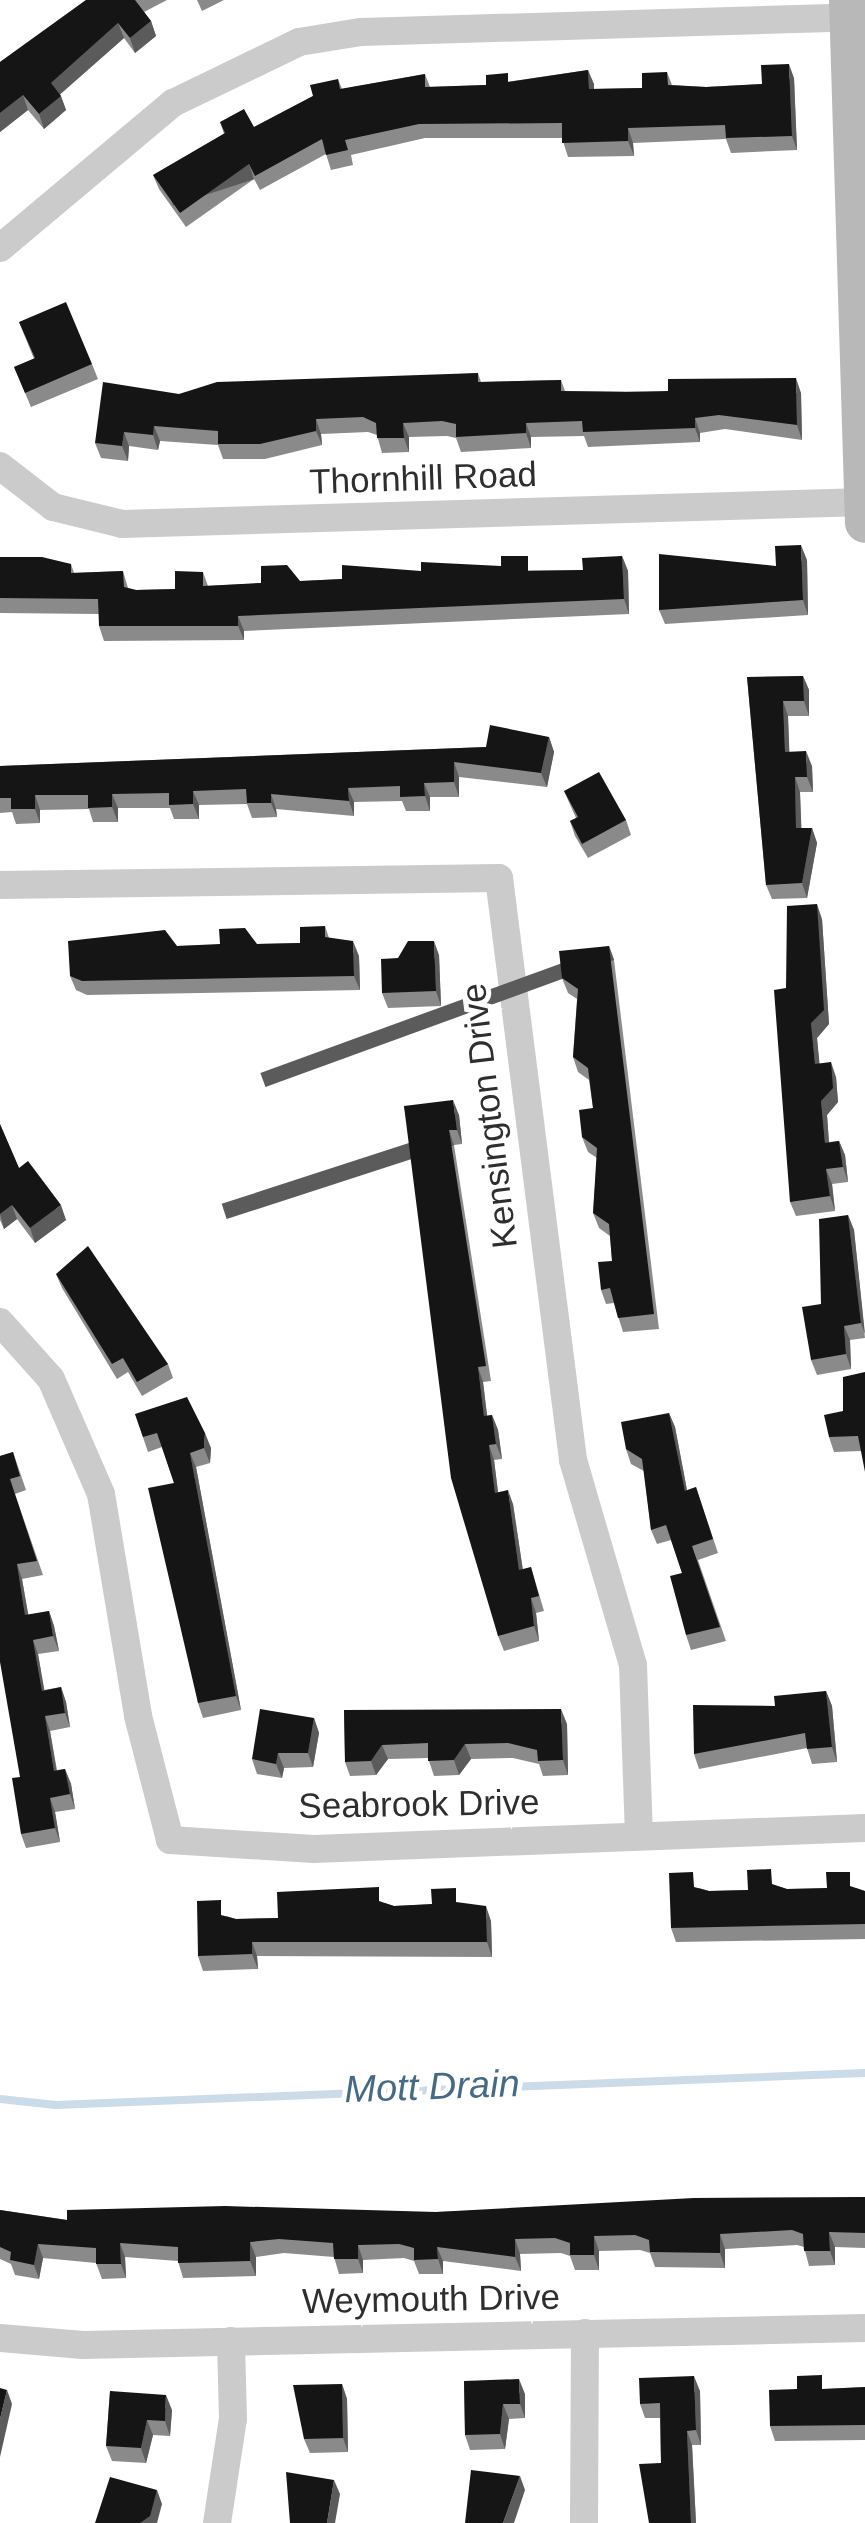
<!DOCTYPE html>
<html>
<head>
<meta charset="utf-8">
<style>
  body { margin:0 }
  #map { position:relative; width:865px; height:2523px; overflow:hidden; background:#fff; font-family:Helvetica,sans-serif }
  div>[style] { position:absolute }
  .stream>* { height:8px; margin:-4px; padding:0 4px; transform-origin:4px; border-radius:4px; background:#cbdbe7 }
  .street>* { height:28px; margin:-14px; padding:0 14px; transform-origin:14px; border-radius:14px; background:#cbcbcb }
  .secondary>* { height:40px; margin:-20px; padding:0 20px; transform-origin:20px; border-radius:20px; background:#b8b8b8 }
  .wall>* { inset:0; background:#8a8a8a }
  .shaded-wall>* { inset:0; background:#5b5b5b; transform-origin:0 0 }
  .building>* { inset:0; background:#151515 }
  span { translate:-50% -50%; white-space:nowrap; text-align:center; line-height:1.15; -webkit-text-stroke:10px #fff; paint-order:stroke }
  .street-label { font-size:35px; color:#2e2e2e }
  .water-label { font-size:38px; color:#456a86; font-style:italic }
</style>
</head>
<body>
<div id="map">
  <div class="stream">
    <i style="left:0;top:2099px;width:56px;rotate:6.1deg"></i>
    <i style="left:56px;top:2105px;width:810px;rotate:-2.27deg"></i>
  </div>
  <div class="street">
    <i style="left:0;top:248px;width:226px;rotate:-40deg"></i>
    <i style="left:173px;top:103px;width:140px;rotate:-25.8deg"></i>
    <i style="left:299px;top:42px;width:63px;rotate:-9.2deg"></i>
    <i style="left:361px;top:32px;width:504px;rotate:-1.7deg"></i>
    <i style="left:0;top:466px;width:67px;rotate:37.7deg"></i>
    <i style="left:53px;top:507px;width:71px;rotate:13.8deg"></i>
    <i style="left:122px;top:524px;width:743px;rotate:-1.7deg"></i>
    <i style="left:0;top:885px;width:499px;rotate:-0.8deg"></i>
    <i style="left:499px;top:878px;width:587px;rotate:82.75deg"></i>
    <i style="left:573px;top:1460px;width:214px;rotate:73.7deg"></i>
    <i style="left:633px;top:1665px;width:170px;rotate:88deg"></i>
    <i style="left:0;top:1322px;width:76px;rotate:48.2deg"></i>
    <i style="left:51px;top:1379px;width:125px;rotate:66.5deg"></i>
    <i style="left:101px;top:1494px;width:225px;rotate:80.5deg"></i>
    <i style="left:138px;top:1716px;width:128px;rotate:75.5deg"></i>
    <i style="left:170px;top:1840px;width:144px;rotate:3.6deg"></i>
    <i style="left:314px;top:1849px;width:551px;rotate:-2.18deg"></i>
    <i style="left:0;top:2338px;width:83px;rotate:4.8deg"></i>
    <i style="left:83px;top:2345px;width:782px;rotate:-1.25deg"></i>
    <i style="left:217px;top:2523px;width:105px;rotate:-81.3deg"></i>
    <i style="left:233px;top:2419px;width:78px;rotate:-91.5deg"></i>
    <i style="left:584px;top:2523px;width:190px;rotate:-89.7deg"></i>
  </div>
  <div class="secondary">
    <i style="left:849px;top:0;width:523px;rotate:88.25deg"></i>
  </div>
  <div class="wall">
    <i style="clip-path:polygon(86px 0,167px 0,144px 12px,151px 21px,156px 36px,135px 53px,124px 38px,60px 94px,66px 110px,44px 129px,28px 110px,0 132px,0 62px)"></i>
    <i style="clip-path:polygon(197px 0,224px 0,202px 11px)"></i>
    <i style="clip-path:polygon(588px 70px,594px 89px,642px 88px,667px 72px,672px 85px,706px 87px,762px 84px,794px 78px,797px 150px,731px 153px,726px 139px,633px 143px,634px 156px,568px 157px,562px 138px,425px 138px,351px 155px,353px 165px,331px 170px,326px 154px,260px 190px,254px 179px,186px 227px,159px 189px,153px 175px,224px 134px,220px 122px,254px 127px,313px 96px,338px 79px,342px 89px,425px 74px,430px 87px,486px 85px)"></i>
    <i style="clip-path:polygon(19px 322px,92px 364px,98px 379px,31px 407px,14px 367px,34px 359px)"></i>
    <i style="clip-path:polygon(478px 373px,481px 382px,561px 380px,565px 391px,801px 393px,802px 440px,725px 429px,700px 433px,700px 442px,588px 447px,584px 436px,531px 437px,531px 448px,461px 452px,456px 438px,447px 436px,409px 437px,409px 452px,382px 453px,377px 435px,368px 432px,321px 434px,322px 445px,265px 459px,223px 459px,218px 445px,160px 441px,158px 450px,129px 446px,128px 461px,101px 458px,95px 443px,179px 394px)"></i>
    <i style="clip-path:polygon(622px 556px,628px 571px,629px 614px,244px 631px,244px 640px,104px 641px,99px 626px,99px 614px,0 613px,0 557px,71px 564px,74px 573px,123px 571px,128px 588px,136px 590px,175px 589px,203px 572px,208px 586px,342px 579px,421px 571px,583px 570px)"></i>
    <i style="clip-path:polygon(807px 560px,808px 615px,665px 624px,659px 610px,776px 566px)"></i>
    <i style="clip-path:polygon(803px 676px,809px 690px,809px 716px,788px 716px,789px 752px,812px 766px,813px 792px,800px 792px,801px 828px,812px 828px,817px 843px,807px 898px,772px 899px,766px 885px,747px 677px)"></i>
    <i style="clip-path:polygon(549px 737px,554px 752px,547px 787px,459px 777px,459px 797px,430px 797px,430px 811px,406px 811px,402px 801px,354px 802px,354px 816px,276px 809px,277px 817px,252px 818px,247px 804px,199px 805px,199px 819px,174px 819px,170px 808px,118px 808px,118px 822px,93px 822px,89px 809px,40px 810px,40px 823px,16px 824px,12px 812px,0 813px,0 766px,486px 747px)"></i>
    <i style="clip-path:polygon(564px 791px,626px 820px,631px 835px,588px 858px,575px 836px,570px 821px,576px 818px)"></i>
    <i style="clip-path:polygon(822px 919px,829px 1024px,817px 1038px,819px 1063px,836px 1077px,838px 1102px,827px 1115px,829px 1142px,839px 1141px,845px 1155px,848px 1182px,832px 1184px,835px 1211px,796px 1216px,790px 1202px,786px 988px)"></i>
    <i style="clip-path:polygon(325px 926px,329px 938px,359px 956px,360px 990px,87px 995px,76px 990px,70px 976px,177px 946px,300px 943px)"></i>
    <i style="clip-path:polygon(609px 946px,614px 960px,659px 1329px,623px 1332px,614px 1303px,606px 1304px,601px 1290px,612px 1261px,610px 1236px,599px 1228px,593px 1213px,597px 1158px,588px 1152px,582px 1137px,593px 1108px,589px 1080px,578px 1072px,573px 1057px,577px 999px,568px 993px,562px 978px)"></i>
    <i style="clip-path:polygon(439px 955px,441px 1006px,388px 1008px,382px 993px)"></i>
    <i style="clip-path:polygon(404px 1106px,459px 1115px,462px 1144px,454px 1145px,491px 1381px,483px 1382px,487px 1416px,492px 1415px,498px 1430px,502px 1459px,494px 1460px,498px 1492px,513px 1504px,523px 1570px,531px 1567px,544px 1611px,536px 1613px,539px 1641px,504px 1651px,498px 1636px)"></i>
    <i style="clip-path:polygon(0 1124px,19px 1168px,66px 1220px,35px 1243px,17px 1219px,4px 1229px,0 1220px)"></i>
    <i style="clip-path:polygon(848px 1215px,854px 1230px,865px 1338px,850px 1340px,851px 1369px,817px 1375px,811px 1360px,821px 1304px)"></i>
    <i style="clip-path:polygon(56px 1274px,168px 1364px,173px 1378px,142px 1396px,128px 1372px,117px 1379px,62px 1288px)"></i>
    <i style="clip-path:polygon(865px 1372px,861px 1451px,834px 1452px,829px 1437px)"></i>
    <i style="clip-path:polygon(669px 1413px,675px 1427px,687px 1490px,696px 1487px,718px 1553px,698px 1560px,726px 1641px,691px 1650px,686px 1635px,682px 1573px,671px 1540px,657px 1544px,651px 1530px,644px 1471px,631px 1464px,626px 1449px)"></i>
    <i style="clip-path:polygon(135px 1414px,211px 1448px,210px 1463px,196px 1467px,241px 1710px,203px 1718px,198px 1703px,174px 1483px,162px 1447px,148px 1452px)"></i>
    <i style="clip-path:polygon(13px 1452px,26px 1490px,15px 1494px,43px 1575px,22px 1579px,28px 1615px,49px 1611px,54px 1626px,59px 1651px,38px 1654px,44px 1690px,61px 1687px,66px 1702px,70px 1727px,50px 1731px,57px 1770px,65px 1769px,71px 1784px,75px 1809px,55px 1812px,60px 1842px,26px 1848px,21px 1834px,20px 1777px,0 1456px)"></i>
    <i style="clip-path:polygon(826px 1691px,832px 1706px,837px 1762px,812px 1764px,807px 1748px,699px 1769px,694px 1754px,775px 1706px)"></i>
    <i style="clip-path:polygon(344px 1710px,567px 1724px,568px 1775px,543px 1776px,539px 1764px,513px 1758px,471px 1759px,459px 1775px,434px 1776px,428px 1758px,388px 1759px,376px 1775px,350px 1776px,345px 1762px)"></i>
    <i style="clip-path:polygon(314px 1718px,319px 1733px,313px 1767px,284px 1768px,282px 1778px,257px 1774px,252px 1759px)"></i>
    <i style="clip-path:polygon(777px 1886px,787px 1889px,856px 1888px,865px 1891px,865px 1939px,676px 1942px,671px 1928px,699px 1888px,709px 1891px,748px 1890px)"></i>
    <i style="clip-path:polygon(384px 1903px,394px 1906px,461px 1903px,491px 1921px,492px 1957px,257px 1956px,258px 1969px,203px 1971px,198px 1956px,226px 1916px,236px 1919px,278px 1918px)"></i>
    <i style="clip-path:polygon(865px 2197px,865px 2248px,835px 2247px,835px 2265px,809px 2266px,804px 2247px,797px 2245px,725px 2249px,725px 2268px,655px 2267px,650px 2253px,640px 2250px,599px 2251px,599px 2270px,575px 2270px,570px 2256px,561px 2253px,520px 2254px,521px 2271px,443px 2261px,443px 2274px,419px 2274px,414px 2261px,404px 2258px,363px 2260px,363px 2273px,339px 2274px,334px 2257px,284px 2253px,256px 2257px,256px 2276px,183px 2278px,178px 2261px,125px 2257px,126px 2278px,102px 2279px,96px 2263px,43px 2258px,39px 2279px,15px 2275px,11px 2264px,0 2259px,0 2210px,67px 2220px,436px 2212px)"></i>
    <i style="clip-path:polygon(464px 2381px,525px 2394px,525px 2418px,509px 2419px,505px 2449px,470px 2450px,465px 2435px)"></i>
    <i style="clip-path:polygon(342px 2384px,347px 2399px,348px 2452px,310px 2453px,304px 2439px)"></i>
    <i style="clip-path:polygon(865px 2387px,865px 2440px,775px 2441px,770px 2426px,827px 2389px)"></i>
    <i style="clip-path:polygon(110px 2391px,172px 2410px,170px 2436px,153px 2435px,146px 2463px,112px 2461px,106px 2446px)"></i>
    <i style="clip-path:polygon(700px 2391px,701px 2445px,692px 2445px,696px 2523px,649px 2523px,661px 2463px,660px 2418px,645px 2418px,640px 2404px)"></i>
  </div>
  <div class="shaded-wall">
    <i style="clip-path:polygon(151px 21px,156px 36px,135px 53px,130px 38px)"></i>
    <i style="clip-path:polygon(118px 23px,124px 38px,56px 98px,51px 83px)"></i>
    <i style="clip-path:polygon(789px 64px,794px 78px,797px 150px,792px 136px)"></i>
    <i style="clip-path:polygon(588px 70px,594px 84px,594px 104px,589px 89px)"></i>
    <i style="clip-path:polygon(23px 95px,28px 110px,0 132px,0 113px)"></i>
    <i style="clip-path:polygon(61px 96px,66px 110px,44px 129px,39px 114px)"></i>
    <i style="clip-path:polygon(628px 128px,633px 143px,634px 156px,628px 141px)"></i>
    <i style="left:249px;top:164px;width:16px;height:85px;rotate:72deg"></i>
    <i style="clip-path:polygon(796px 378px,801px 393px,802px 440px,797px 425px)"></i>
    <i style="clip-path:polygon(695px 418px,700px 433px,700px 442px,695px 428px)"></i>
    <i style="clip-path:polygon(316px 419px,321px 434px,322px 445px,316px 431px)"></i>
    <i style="clip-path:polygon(403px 423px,409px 437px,409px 452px,404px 438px)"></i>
    <i style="clip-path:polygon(526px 423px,531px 437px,531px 448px,526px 433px)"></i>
    <i style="clip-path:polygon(154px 426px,160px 441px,158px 450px,153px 435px)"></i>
    <i style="clip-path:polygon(124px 432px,129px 446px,128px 461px,122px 446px)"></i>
    <i style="clip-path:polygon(801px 545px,807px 560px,808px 615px,803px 600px)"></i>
    <i style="clip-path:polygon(622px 556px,628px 571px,629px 614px,624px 599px)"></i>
    <i style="clip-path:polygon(238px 616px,244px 631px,244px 640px,238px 626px)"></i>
    <i style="clip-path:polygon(803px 676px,809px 690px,809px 716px,804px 701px)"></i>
    <i style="clip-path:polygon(783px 701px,788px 716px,790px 767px,785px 752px)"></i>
    <i style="clip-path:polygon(549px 737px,554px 752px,547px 787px,541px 773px)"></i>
    <i style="clip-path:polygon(806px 751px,812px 766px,813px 792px,807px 777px)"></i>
    <i style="clip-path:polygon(454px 762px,459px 777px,459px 797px,454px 782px)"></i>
    <i style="clip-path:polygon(795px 777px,800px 792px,802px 843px,796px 828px)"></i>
    <i style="clip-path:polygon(424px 783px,430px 797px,430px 811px,425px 796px)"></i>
    <i style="clip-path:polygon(348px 788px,354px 802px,354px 816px,349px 801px)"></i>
    <i style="clip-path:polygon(193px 791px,199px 805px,199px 819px,193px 804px)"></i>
    <i style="clip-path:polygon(112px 794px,118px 808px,118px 822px,112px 807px)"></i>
    <i style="clip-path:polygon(271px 794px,276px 809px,277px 817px,271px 803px)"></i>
    <i style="clip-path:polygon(35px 795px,40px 810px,40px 823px,35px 809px)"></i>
    <i style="clip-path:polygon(812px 828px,817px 843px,807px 898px,802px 883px)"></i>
    <i style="clip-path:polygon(817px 904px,822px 919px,829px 1024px,817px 1038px,821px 1078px,815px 1064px,811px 1023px)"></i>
    <i style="clip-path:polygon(353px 941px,359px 956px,360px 990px,354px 976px)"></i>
    <i style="clip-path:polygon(434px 941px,439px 955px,441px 1006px,436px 991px)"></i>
    <i style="left:609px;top:946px;width:15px;height:371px;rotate:70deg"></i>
    <i style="clip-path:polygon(831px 1062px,836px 1077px,838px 1102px,827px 1115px,830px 1157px,825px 1143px,821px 1101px)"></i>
    <i style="clip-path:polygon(453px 1100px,459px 1115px,462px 1144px,457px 1130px)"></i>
    <i style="left:449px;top:1130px;width:16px;height:239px;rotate:72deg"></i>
    <i style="clip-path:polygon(839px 1141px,845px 1155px,848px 1182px,843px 1167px)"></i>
    <i style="clip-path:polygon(826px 1169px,832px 1184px,835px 1211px,830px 1196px)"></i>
    <i style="clip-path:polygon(12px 1205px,17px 1219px,4px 1229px,0 1214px)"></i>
    <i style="clip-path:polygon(61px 1205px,66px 1220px,35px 1243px,30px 1228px)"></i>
    <i style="clip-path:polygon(848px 1215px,854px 1230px,865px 1334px,861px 1323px)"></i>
    <i style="clip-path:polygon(844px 1326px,850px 1340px,851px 1369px,846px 1354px)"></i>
    <i style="clip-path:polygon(478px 1367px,483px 1382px,489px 1431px,484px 1416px)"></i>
    <i style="clip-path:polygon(669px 1413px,675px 1427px,690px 1506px,685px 1491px)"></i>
    <i style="clip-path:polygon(492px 1415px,498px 1430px,502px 1459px,496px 1444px)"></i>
    <i style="clip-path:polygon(205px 1433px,211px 1448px,210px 1463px,204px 1448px)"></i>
    <i style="clip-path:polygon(489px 1445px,494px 1460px,500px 1508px,495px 1493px)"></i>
    <i style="clip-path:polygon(190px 1453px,196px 1467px,241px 1710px,236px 1696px)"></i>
    <i style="clip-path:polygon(508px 1490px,513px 1504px,525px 1585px,519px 1570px)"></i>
    <i style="clip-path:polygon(17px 1564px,22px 1579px,31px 1630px,25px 1615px)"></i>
    <i style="clip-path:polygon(531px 1598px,536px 1613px,539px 1641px,534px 1626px)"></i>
    <i style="clip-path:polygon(49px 1611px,54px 1626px,59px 1651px,53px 1636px)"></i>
    <i style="clip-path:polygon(33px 1640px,38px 1654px,47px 1705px,42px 1691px)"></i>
    <i style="clip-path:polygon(61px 1687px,66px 1702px,70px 1727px,65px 1713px)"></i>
    <i style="clip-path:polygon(826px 1691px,832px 1706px,837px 1762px,832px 1747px)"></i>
    <i style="clip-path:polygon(561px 1709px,567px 1724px,568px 1775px,563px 1760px)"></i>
    <i style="clip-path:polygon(45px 1716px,50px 1731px,59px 1786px,54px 1771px)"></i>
    <i style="clip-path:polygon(314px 1718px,319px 1733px,313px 1767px,308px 1753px)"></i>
    <i style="clip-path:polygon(465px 1744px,471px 1759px,459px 1775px,454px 1760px)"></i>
    <i style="clip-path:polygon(382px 1745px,388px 1759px,376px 1775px,371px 1761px)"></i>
    <i style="clip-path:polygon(278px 1753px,284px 1768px,282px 1778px,276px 1764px)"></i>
    <i style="clip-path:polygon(65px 1769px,71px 1784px,75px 1809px,70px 1794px)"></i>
    <i style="clip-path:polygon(50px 1798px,55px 1812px,60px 1842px,55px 1828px)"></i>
    <i style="clip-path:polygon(486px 1906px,491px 1921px,492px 1957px,487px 1942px)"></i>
    <i style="clip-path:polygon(252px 1942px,257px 1956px,258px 1969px,252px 1954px)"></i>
    <i style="clip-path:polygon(829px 2232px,835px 2247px,835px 2265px,830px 2251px)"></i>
    <i style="clip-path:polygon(720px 2234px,725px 2249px,725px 2268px,720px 2253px)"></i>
    <i style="clip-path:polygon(594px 2236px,599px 2251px,599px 2270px,594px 2255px)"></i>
    <i style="clip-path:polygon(515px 2239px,520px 2254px,521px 2271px,515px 2257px)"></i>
    <i style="clip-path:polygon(250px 2242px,256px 2257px,256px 2276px,250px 2261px)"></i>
    <i style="clip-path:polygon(120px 2243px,125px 2257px,126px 2278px,121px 2264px)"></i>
    <i style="clip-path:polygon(38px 2244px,43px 2258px,39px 2279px,34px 2265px)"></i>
    <i style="clip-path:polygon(358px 2245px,363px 2260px,363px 2273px,358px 2259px)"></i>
    <i style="clip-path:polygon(437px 2247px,443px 2261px,443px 2274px,438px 2259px)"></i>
    <i style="clip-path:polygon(694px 2376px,700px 2391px,701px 2445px,696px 2430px)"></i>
    <i style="clip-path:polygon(519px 2379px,525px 2394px,525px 2418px,520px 2404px)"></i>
    <i style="clip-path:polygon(342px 2384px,347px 2399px,348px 2452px,343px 2438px)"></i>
    <i style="clip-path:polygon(7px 2390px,12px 2404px,0 2457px,0 2419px)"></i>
    <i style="clip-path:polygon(166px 2395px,172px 2410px,170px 2436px,165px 2421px)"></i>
    <i style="clip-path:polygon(503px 2404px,509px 2419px,505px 2449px,500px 2434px)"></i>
    <i style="clip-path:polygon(147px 2420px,153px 2435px,146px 2463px,141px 2448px)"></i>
    <i style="clip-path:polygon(687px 2431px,692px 2445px,696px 2523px,691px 2523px)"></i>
    <i style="clip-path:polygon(520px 2476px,525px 2490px,514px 2523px,503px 2523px)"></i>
    <i style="clip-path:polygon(334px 2480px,340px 2494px,335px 2523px,327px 2523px)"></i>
    <i style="clip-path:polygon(157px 2490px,162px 2504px,157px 2523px,140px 2523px)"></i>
  </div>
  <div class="building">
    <i style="clip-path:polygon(86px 0,135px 0,151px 21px,130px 38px,118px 23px,51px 83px,61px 96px,39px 114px,23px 95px,0 113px,0 62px)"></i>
    <i style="clip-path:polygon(789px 64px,792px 136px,726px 138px,725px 125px,628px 128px,628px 141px,562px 143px,562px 123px,419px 124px,345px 140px,348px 150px,326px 155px,322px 139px,255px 176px,249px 164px,180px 213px,153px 175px,225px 133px,220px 122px,244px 109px,254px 127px,313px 96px,310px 85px,338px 79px,340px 89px,425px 74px,425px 87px,486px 85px,486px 75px,508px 73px,508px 82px,588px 70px,589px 89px,642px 88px,642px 73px,667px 72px,668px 85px,706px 87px,762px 84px,761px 65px)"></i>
    <i style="clip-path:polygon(66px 302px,92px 364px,25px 393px,14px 367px,35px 358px,19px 322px)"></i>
    <i style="clip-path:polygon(478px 373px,478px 382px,561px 380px,561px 391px,626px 392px,668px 391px,668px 379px,796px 378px,797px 425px,719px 415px,695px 418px,695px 428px,583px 432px,582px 421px,526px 423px,526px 433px,456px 437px,456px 424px,442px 421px,403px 423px,404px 438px,377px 438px,376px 423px,363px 417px,316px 419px,316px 431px,260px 444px,218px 444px,218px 431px,154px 426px,153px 435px,124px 432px,122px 446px,95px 443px,103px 382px,179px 394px,217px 382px)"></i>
    <i style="clip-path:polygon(801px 545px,803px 600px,659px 610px,659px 554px,776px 566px,775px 546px)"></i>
    <i style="clip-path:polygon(501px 556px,528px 556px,528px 571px,583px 570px,582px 558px,622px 556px,624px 599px,238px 616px,238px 626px,99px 626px,98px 599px,0 598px,0 557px,42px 557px,71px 564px,71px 573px,123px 571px,124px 587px,136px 590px,175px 589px,175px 571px,203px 572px,203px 586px,261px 583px,261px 566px,287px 565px,300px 581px,342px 579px,342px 565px,421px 571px,421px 562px,501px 566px)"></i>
    <i style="clip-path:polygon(803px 676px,804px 701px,783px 701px,785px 752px,806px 751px,807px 777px,795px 777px,796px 828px,812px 828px,802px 883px,766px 885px,747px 677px)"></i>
    <i style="clip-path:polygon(490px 725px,549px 737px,541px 773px,454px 762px,454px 782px,424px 783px,425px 796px,400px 797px,400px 786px,348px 788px,349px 801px,271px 794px,271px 803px,247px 803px,246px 789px,193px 791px,193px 804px,169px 805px,169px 793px,112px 794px,112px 807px,88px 808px,88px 795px,35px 795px,35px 809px,11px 809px,11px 798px,0 798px,0 766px,486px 747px)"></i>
    <i style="clip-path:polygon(599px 772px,626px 820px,582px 844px,570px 821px,578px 817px,564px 791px)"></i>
    <i style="clip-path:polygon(817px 904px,824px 1010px,811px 1023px,815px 1064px,831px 1062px,833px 1088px,821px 1101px,825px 1143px,839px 1141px,843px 1167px,826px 1169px,830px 1196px,790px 1202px,774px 990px,786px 988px,787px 906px)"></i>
    <i style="clip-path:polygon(325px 926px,325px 937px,353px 941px,354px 976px,82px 981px,70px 976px,68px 941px,165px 930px,177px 946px,220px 944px,219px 929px,245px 928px,257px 944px,300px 943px,300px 927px)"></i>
    <i style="clip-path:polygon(408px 941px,434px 941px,436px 991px,382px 993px,381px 959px,398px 958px)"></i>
    <i style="clip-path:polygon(609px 946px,654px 1314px,618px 1318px,610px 1288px,601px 1290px,598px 1262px,612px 1261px,609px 1224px,593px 1213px,597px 1148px,582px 1137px,579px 1110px,593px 1108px,588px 1068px,573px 1057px,578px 989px,562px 978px,559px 951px)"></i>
    <i style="clip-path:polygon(453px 1100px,457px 1130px,449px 1130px,486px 1366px,478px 1367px,484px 1416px,492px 1415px,496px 1444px,489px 1445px,495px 1493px,508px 1490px,519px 1570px,531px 1567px,539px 1596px,531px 1598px,534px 1626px,498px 1636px,451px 1478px,404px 1106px)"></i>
    <i style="clip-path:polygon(0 1124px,19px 1168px,28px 1161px,61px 1205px,30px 1228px,12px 1205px,0 1214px)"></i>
    <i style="clip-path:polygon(848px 1215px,861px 1323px,844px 1326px,846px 1354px,811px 1360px,802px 1307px,821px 1304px,819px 1219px)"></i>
    <i style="clip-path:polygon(88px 1246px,168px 1364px,137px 1382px,123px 1358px,112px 1364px,56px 1274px)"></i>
    <i style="clip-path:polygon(865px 1372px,865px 1472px,858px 1436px,829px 1437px,824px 1415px,843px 1411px,843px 1377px)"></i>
    <i style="clip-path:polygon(187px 1397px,205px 1433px,204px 1448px,190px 1453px,236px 1696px,198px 1703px,148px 1488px,174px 1483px,157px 1433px,143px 1437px,135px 1414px)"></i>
    <i style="clip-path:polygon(669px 1413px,685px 1491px,696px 1487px,713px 1539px,692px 1546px,720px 1627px,686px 1635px,670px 1576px,682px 1573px,666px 1525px,651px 1530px,642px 1459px,626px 1449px,621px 1422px)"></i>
    <i style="clip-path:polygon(13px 1452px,20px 1476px,10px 1479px,37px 1561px,17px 1564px,25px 1615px,49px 1611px,53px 1636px,33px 1640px,42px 1691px,61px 1687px,65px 1713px,45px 1716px,54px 1771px,65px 1769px,70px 1794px,50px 1798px,55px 1828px,21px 1834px,12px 1778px,20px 1777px,0 1662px,0 1456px)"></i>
    <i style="clip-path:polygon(826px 1691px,832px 1747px,807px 1749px,805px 1733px,694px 1754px,693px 1705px,775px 1706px,774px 1696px)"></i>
    <i style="clip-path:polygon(260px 1709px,314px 1718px,308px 1753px,278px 1753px,276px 1764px,252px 1759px)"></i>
    <i style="clip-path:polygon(561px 1709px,563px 1760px,538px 1761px,537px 1750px,508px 1743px,465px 1744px,454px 1760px,428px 1761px,428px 1743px,382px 1745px,371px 1761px,345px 1762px,344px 1710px)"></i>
    <i style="clip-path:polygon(771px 1869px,772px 1884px,787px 1889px,827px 1888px,826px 1872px,850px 1872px,850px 1886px,865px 1891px,865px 1924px,671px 1928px,669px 1873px,693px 1872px,694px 1887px,709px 1891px,748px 1890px,747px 1870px)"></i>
    <i style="clip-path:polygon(379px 1887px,379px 1901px,394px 1906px,432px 1904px,431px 1889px,456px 1888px,456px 1902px,486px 1906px,487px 1942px,252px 1942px,252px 1954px,198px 1956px,197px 1901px,221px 1900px,221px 1915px,236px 1919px,278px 1918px,277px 1892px)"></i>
    <i style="clip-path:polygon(865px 2197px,865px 2233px,829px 2232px,830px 2251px,804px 2251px,803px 2234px,792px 2230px,720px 2234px,720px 2253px,650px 2252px,649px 2240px,635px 2235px,594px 2236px,594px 2255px,570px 2255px,570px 2243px,555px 2238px,515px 2239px,515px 2257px,437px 2247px,438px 2259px,414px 2260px,414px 2248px,399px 2244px,358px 2245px,358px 2259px,334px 2259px,333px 2243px,279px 2239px,250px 2242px,250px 2261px,178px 2263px,178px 2247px,120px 2243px,121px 2264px,96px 2264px,96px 2248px,38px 2244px,34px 2265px,10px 2260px,11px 2252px,0 2247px,0 2210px,67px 2220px,67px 2210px,225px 2206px,436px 2212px,694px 2198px)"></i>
    <i style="clip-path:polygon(822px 2375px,822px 2389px,865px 2387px,865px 2425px,770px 2426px,769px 2390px,797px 2389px,797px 2376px)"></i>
    <i style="clip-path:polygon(694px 2376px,696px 2430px,687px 2431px,691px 2523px,649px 2523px,639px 2464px,661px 2463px,660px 2403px,640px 2404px,639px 2378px)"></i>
    <i style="clip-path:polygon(519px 2379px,520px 2404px,503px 2404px,500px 2434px,465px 2435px,464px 2381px)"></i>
    <i style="clip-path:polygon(342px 2384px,343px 2438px,304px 2439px,293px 2385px)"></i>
    <i style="clip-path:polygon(0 2388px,7px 2390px,0 2419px)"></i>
    <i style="clip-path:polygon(110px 2391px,166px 2395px,165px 2421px,147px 2420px,141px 2448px,106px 2446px)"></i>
    <i style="clip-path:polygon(471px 2470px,520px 2476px,503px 2523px,465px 2523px)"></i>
    <i style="clip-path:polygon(286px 2472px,334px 2480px,327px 2523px,290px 2523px)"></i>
    <i style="clip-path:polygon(110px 2477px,157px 2490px,150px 2516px,140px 2523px,95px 2523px)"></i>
  </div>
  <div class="street-label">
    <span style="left:423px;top:478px;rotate:-2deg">Thornhill Road</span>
    <span style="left:489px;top:1116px;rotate:-97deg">Kensington Drive</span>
    <span style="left:419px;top:1804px;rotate:-1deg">Seabrook Drive</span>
    <span style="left:431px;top:2299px;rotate:-1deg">Weymouth Drive</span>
  </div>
  <div class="water-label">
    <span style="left:432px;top:2087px;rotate:-2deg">Mott Drain</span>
  </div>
</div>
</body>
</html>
